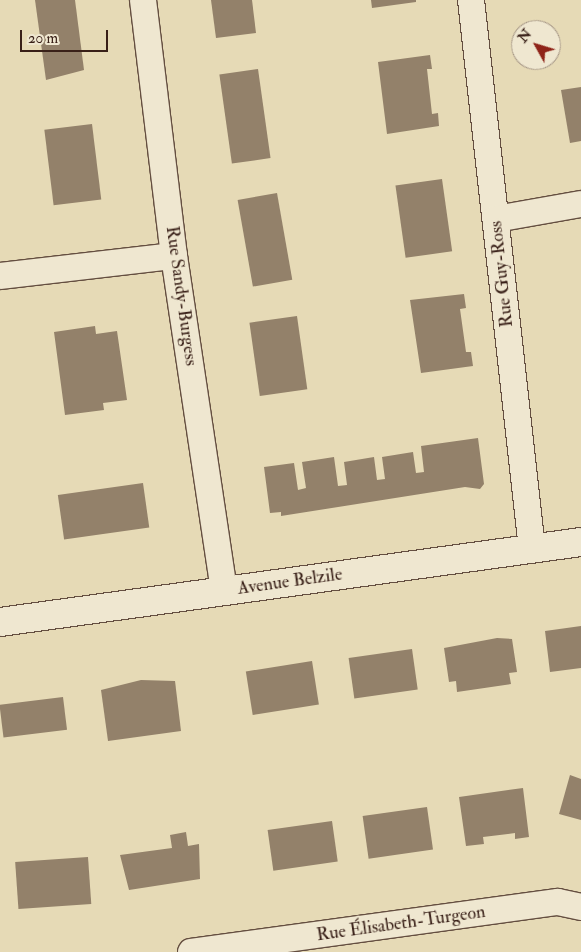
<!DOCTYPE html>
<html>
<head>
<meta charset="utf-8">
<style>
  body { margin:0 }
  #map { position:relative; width:581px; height:952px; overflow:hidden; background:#e6dab6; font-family:"IM FELL Double Pica",serif }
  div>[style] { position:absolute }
  .building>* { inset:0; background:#93816a; transform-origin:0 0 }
  .roads { filter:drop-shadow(1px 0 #644e40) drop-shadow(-1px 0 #644e40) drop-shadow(0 1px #644e40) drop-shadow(0 -1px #644e40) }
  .minor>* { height:26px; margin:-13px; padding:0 13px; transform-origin:13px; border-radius:13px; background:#efe7d0 }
  .tertiary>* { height:28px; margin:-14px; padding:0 14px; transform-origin:14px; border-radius:14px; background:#efe7d0 }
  span { translate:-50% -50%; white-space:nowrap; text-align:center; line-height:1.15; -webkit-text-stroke:4px #efe7d0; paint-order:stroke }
  .street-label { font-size:18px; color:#392018 }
  .north { position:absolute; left:511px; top:20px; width:50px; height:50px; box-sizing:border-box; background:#efe7d0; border:1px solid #a69786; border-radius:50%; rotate:309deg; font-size:14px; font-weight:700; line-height:20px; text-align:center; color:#392018 }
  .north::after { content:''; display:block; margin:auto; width:18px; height:22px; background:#8f2418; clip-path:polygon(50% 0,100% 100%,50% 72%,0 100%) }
  .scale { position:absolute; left:20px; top:30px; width:88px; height:22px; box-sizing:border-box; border:2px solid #392018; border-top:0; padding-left:6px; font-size:15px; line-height:18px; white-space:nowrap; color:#392018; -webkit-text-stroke:4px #efe7d0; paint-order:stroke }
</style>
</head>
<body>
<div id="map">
  <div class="building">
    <i style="clip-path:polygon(35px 0,75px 0,84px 70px,46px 80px)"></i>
    <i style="clip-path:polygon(211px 0,252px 0,256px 33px,216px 38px)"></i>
    <i style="clip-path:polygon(371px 0,416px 0,416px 2px,372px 8px)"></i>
    <i style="clip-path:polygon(430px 55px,432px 69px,427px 69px,432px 114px,438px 113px,439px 126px,387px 134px,378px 62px)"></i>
    <i style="left:258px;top:69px;width:90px;height:39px;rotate:82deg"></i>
    <i style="clip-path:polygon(581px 87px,581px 141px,570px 143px,561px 90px)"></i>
    <i style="left:92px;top:124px;width:76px;height:48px;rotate:83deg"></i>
    <i style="left:442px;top:179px;width:73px;height:47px;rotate:82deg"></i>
    <i style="left:277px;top:193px;width:88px;height:40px;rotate:80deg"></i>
    <i style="clip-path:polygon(464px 294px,466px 308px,460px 309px,466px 352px,471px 352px,473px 366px,421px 373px,410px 300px)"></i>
    <i style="left:297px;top:316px;width:74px;height:48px;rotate:82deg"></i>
    <i style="clip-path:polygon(95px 326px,96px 334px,117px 331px,127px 400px,103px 403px,104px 410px,65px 415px,54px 332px)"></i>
    <i style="clip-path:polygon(478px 438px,484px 484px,480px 489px,465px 487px,281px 516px,281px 512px,270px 513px,264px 467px,294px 463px,298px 490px,306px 488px,302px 462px,334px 457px,338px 486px,347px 485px,344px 462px,374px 457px,377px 480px,385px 479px,382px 457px,413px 452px,416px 473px,424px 472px,421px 446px)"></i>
    <i style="left:143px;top:483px;width:45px;height:86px;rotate:82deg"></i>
    <i style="clip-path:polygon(581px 626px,581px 668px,550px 672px,545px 631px)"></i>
    <i style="clip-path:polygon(497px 638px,512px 639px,517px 672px,509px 673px,511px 684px,457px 692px,456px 681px,449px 682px,444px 648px)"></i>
    <i style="left:412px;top:649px;width:41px;height:64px;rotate:82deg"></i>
    <i style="left:312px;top:661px;width:44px;height:67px;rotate:81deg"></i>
    <i style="clip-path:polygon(141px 680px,175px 681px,181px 731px,108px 741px,101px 690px)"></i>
    <i style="left:63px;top:697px;width:33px;height:64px;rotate:83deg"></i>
    <i style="clip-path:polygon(570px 775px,581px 779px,581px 820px,559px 814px)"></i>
    <i style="clip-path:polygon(523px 788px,529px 837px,515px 839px,515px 833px,483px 837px,484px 844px,466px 846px,459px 797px)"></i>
    <i style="left:427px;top:807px;width:43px;height:65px;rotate:82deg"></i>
    <i style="left:332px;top:821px;width:41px;height:65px;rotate:82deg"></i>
    <i style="clip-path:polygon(186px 832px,188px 846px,199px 844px,200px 879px,129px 890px,120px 855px,172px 848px,170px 835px)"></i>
    <i style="left:88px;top:857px;width:47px;height:73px;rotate:86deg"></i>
  </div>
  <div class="roads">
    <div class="minor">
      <i style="left:143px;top:0;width:258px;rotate:83.1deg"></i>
      <i style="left:174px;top:256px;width:339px;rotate:81.5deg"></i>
      <i style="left:471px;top:0;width:552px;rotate:83.66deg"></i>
      <i style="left:496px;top:219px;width:86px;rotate:-10deg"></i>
      <i style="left:0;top:276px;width:175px;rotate:-6.6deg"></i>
      <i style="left:191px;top:952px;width:370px;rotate:-7.8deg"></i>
      <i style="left:558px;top:902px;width:24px;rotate:12deg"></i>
    </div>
    <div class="tertiary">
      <i style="left:0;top:622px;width:586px;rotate:-7.84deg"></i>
    </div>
  </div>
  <div class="street-label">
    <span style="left:502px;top:274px;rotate:-96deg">Rue Guy-Ross</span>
    <span style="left:181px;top:296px;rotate:82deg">Rue Sandy-Burgess</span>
    <span style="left:290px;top:582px;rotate:-8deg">Avenue Belzile</span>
    <span style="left:401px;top:924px;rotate:-8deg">Rue Élisabeth-Turgeon</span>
  </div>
  <div class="north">N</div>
  <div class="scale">20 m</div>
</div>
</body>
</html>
